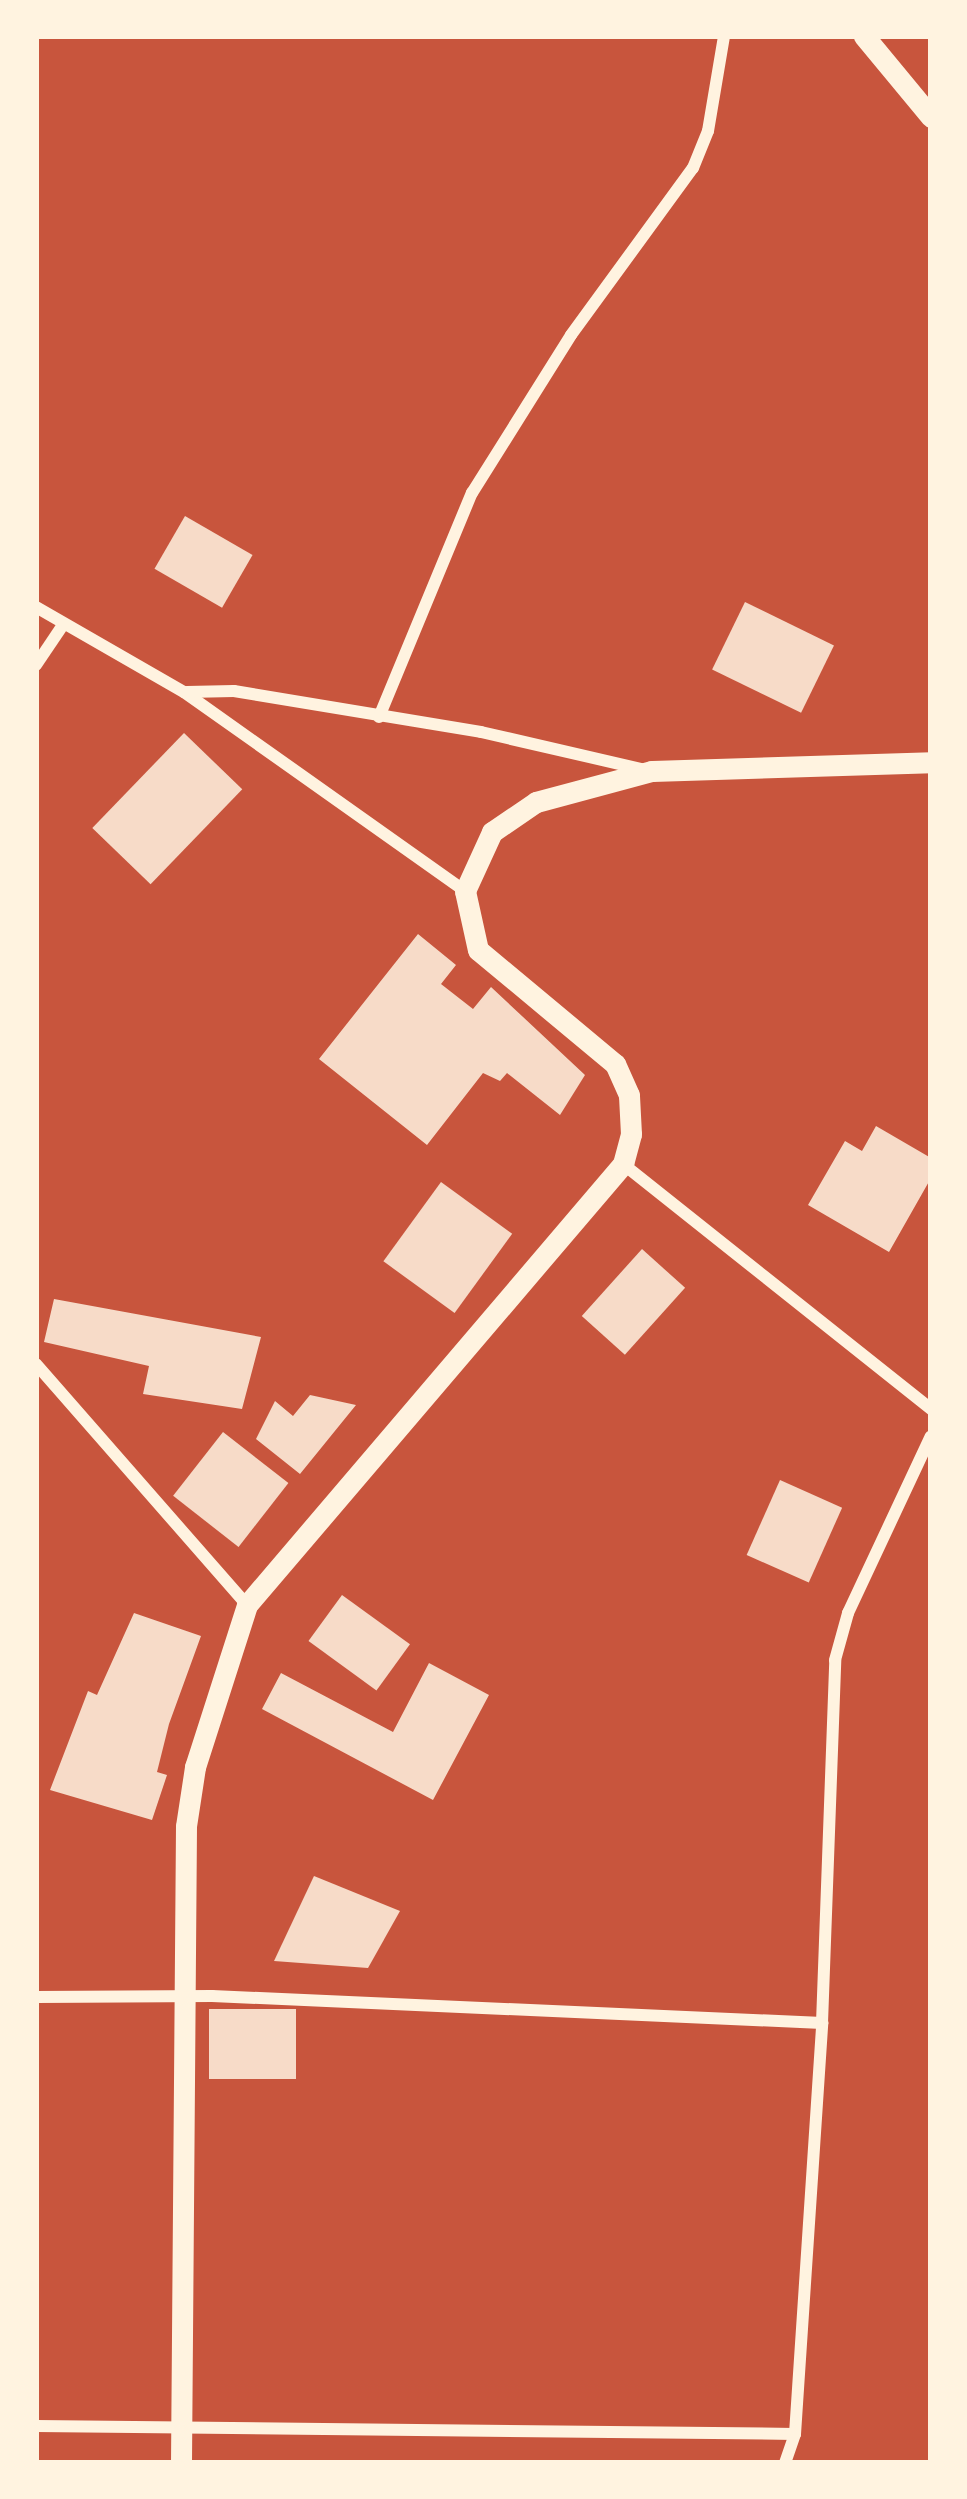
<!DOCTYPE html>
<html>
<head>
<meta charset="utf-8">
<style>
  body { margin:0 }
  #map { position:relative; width:967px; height:2499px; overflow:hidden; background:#c8553d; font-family:"Varela Round",sans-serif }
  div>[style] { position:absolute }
  .building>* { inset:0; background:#f7dbc8; transform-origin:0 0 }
  .minor>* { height:12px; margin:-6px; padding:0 6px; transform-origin:6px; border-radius:6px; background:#fff3e0 }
  .tertiary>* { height:21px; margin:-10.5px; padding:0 10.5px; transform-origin:10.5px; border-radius:10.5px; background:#fff3e0 }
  span { translate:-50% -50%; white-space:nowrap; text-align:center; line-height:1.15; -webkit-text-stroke:10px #fff3e0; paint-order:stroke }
  .frame { position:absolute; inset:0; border:39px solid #fff3e0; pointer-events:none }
</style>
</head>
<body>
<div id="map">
  <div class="building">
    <i style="left:185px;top:516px;width:78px;height:61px;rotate:30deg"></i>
    <i style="left:745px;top:602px;width:99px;height:75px;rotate:26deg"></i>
    <i style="left:184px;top:733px;width:81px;height:132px;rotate:44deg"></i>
    <i style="clip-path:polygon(418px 934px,456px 965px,441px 984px,473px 1009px,491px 987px,585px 1075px,560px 1115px,507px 1073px,500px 1081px,483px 1073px,427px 1145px,319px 1059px)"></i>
    <i style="clip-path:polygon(876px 1126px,931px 1158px,931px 1178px,889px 1252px,808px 1205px,845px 1141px,862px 1151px)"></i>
    <i style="left:441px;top:1182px;width:88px;height:98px;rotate:36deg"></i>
    <i style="left:642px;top:1249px;width:58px;height:90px;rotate:42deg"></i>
    <i style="clip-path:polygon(54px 1299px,261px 1337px,242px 1409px,143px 1394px,149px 1366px,44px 1342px)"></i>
    <i style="clip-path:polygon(310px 1395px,356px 1405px,300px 1474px,256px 1439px,275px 1401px,293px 1416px)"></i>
    <i style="left:223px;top:1432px;width:83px;height:81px;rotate:38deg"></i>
    <i style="left:780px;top:1480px;width:68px;height:82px;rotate:24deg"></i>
    <i style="left:342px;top:1595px;width:84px;height:57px;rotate:36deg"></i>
    <i style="clip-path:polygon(134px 1613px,201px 1636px,169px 1724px,157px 1772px,167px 1775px,152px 1820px,50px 1790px,88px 1691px,97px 1695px)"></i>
    <i style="clip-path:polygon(429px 1663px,489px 1695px,433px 1800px,262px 1709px,281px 1673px,393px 1732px)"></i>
    <i style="clip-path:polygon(314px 1876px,400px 1911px,368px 1968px,274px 1961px)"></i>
    <i style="left:296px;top:2009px;width:70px;height:87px;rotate:90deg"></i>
  </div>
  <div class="minor">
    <i style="left:36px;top:607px;width:171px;rotate:29.9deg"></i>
    <i style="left:184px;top:692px;width:344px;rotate:35.3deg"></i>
    <i style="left:36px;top:665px;width:48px;rotate:-56deg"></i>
    <i style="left:187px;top:692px;width:47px;rotate:-1.2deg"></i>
    <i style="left:234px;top:691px;width:250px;rotate:9.4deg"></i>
    <i style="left:481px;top:732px;width:168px;rotate:13deg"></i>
    <i style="left:379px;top:717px;width:243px;rotate:-67.5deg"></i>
    <i style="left:472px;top:493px;width:186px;rotate:-57.9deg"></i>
    <i style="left:571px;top:335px;width:207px;rotate:-53.9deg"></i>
    <i style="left:693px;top:168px;width:40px;rotate:-68deg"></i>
    <i style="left:708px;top:131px;width:96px;rotate:-80.4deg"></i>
    <i style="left:623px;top:1164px;width:394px;rotate:38.5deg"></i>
    <i style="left:36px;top:1364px;width:320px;rotate:48.8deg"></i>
    <i style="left:36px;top:1997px;width:176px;rotate:-0.3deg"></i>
    <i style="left:212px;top:1996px;width:611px;rotate:2.53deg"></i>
    <i style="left:36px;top:2426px;width:759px;rotate:0.6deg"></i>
    <i style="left:785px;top:2463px;width:31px;rotate:-71deg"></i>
    <i style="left:795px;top:2434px;width:412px;rotate:-86.2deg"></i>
    <i style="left:822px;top:2023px;width:363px;rotate:-87.9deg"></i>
    <i style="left:835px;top:1660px;width:49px;rotate:-74.5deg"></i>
    <i style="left:848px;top:1613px;width:195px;rotate:-64.9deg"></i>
  </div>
  <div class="tertiary">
    <i style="left:864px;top:36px;width:105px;rotate:50.4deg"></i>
    <i style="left:181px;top:2463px;width:637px;rotate:-89.55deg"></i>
    <i style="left:186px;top:1826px;width:60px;rotate:-81.3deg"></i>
    <i style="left:195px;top:1767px;width:170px;rotate:-72.2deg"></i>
    <i style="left:247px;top:1605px;width:580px;rotate:-49.55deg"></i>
    <i style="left:623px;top:1164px;width:31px;rotate:-75deg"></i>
    <i style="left:631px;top:1134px;width:39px;rotate:-93deg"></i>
    <i style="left:629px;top:1095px;width:34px;rotate:-114deg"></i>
    <i style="left:615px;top:1064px;width:178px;rotate:-140.2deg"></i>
    <i style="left:478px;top:950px;width:60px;rotate:-102.4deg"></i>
    <i style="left:465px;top:891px;width:65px;rotate:-65.4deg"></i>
    <i style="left:492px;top:832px;width:53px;rotate:-34.3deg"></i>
    <i style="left:536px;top:802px;width:120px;rotate:-15deg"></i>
    <i style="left:652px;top:771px;width:279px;rotate:-1.8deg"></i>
  </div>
  <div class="frame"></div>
</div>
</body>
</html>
